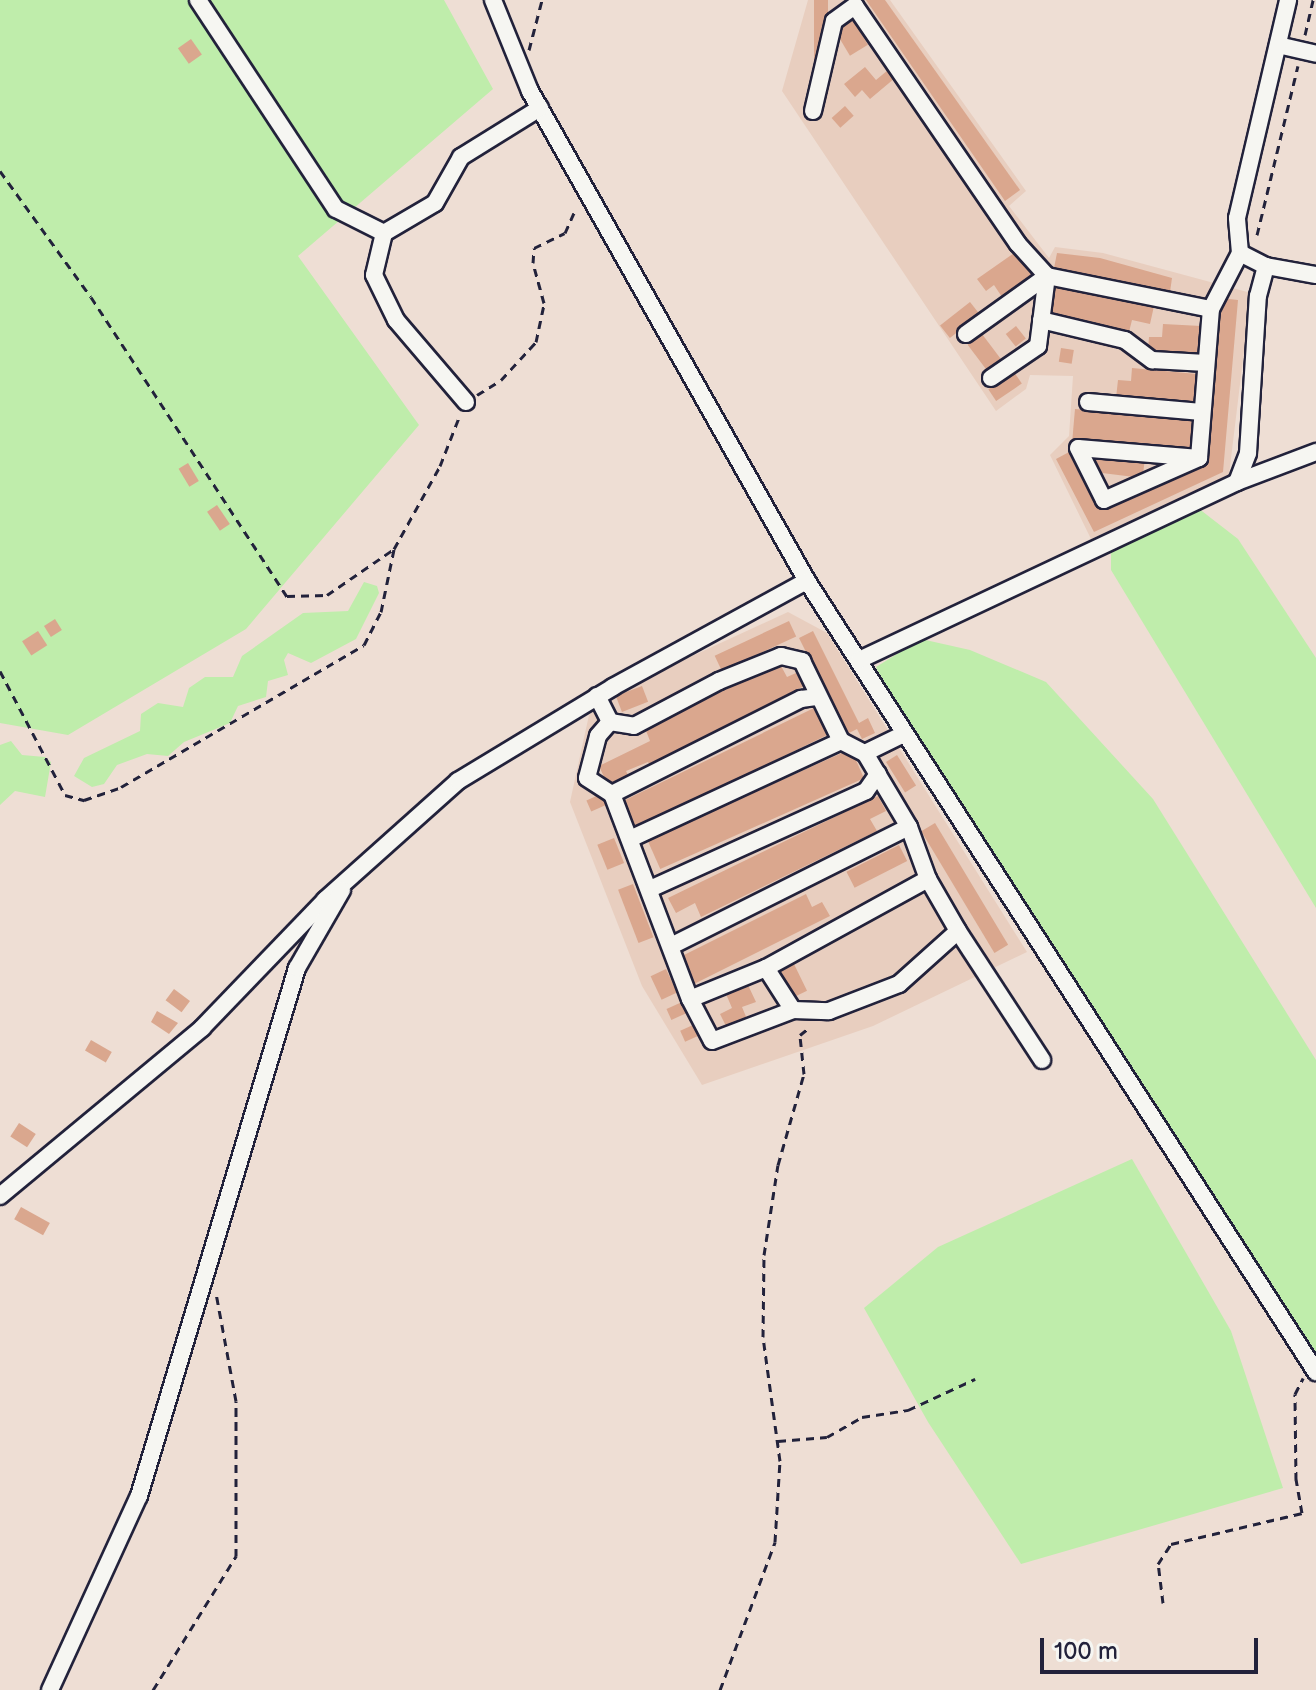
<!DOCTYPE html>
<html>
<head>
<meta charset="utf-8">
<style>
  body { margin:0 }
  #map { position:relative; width:1316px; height:1690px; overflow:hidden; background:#eeded4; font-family:"Balsamiq Sans",sans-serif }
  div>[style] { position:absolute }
  .built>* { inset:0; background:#e8cebf }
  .green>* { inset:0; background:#bfedab }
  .building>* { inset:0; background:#daa78e; transform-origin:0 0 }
  .path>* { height:3px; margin-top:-1.5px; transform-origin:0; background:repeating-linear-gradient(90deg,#22223b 0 8px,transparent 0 14px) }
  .roads { filter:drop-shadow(2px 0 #22223b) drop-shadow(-2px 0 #22223b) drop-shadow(0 2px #22223b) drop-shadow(0 -2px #22223b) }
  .minor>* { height:16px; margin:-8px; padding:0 8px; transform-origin:8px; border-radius:8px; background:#f6f6f2 }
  span { translate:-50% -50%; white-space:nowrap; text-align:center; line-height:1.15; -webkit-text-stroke:6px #f6f6f2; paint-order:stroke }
  .scale { position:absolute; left:1040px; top:1638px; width:218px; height:36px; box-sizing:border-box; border:4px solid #22223b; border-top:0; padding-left:10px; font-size:24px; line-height:28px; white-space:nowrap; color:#22223b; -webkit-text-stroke:6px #f6f6f2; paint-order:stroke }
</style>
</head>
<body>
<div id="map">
  <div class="built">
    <i style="clip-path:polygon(808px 0,890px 0,1026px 191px,1009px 206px,1049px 258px,1055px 247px,1103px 253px,1251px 293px,1229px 475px,1091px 539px,1050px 455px,1069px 436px,1073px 376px,1030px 375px,1026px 389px,996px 411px,782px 91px)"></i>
    <i style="clip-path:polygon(788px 612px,827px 633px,1027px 952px,873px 1026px,702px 1085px,642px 986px,570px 802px,589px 715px,614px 692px)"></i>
  </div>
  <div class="green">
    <i style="clip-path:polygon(0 0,444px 0,493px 89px,298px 256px,419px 425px,246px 629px,68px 735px,0 723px)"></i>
    <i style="clip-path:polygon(1198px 508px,1238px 539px,1316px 658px,1316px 908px,1111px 570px,1111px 550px)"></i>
    <i style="clip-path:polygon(364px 582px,377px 586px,379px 593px,356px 639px,311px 663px,288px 653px,284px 660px,288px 675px,268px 681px,266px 697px,238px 706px,230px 723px,184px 742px,168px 756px,147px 754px,117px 765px,104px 784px,92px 787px,74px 776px,84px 758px,140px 731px,141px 714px,158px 703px,183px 707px,189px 688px,205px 677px,233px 677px,242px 656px,303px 613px,348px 611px)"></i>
    <i style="clip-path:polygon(921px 639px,970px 650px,1046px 682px,1153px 799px,1316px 1060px,1316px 1358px,904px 735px,876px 667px)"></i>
    <i style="clip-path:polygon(11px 741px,22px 755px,45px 757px,51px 762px,45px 797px,15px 791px,0 805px,0 745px)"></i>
    <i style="clip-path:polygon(1132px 1159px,1231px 1331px,1283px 1488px,1021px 1564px,928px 1422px,864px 1308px,938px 1247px)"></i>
  </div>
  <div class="building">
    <i style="left:814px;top:0;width:14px;height:94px"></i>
    <i style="clip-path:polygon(866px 0,885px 0,1020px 190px,1005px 201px)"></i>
    <i style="left:853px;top:20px;width:29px;height:21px;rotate:59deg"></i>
    <i style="left:191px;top:39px;width:19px;height:16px;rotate:55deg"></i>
    <i style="clip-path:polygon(865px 67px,876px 80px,888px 70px,895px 78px,870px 99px,862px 90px,855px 97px,844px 84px)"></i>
    <i style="left:845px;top:106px;width:13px;height:18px;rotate:48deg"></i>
    <i style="clip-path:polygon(1017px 251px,1034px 275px,1002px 297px,994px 285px,986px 291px,977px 279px)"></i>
    <i style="clip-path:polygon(1057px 253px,1100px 258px,1172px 278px,1170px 292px,1054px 268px)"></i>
    <i style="clip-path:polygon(1056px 285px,1154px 306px,1150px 324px,1132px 320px,1129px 332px,1050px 315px)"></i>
    <i style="clip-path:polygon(1220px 298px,1238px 300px,1223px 472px,1094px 532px,1056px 459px,1071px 451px,1101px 509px,1207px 463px)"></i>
    <i style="left:970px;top:302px;width:16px;height:38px;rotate:52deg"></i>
    <i style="clip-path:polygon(1163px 324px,1201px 326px,1200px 353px,1148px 351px,1149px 337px,1162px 337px)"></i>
    <i style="left:1016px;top:326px;width:16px;height:13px;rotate:52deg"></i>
    <i style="left:982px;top:334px;width:31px;height:18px;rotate:53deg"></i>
    <i style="left:1061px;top:348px;width:13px;height:14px;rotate:9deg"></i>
    <i style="clip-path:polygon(1132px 368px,1197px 374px,1195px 404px,1116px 398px,1118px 380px,1131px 381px)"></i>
    <i style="left:1014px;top:372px;width:14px;height:31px;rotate:56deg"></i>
    <i style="left:1075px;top:409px;width:121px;height:31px;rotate:5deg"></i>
    <i style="left:1094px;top:455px;width:51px;height:17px;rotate:7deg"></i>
    <i style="left:188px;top:463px;width:21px;height:11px;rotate:59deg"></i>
    <i style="left:217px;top:505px;width:23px;height:12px;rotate:56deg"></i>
    <i style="left:55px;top:619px;width:13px;height:13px;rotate:58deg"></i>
    <i style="left:789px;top:621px;width:17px;height:82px;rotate:65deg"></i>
    <i style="left:38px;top:631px;width:17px;height:19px;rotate:57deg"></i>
    <i style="clip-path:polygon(813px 631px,859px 723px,868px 718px,875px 733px,862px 739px,857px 729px,847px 734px,799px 638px)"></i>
    <i style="clip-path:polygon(780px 664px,787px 677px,796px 673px,804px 686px,670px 755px,672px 760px,653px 769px,648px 762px,626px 771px,630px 779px,609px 788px,599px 766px,650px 741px,645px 728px)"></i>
    <i style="left:642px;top:686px;width:17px;height:28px;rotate:69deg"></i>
    <i style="left:814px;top:708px;width:30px;height:213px;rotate:64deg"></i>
    <i style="left:851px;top:749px;width:32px;height:223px;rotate:66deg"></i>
    <i style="left:897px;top:755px;width:36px;height:13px;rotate:58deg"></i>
    <i style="left:601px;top:794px;width:12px;height:16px;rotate:66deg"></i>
    <i style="clip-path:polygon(878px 796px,886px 811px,870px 819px,877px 831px,701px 917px,695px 903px,676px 913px,668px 898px)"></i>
    <i style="left:935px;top:823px;width:142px;height:16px;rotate:59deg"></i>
    <i style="left:614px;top:838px;width:27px;height:18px;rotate:68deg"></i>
    <i style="left:899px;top:845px;width:18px;height:59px;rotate:63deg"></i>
    <i style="left:633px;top:884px;width:57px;height:16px;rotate:69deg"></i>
    <i style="clip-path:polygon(806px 894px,812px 907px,822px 902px,830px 916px,694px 984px,680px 957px)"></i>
    <i style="left:793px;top:962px;width:32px;height:15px;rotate:64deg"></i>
    <i style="left:666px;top:969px;width:26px;height:17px;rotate:65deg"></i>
    <i style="clip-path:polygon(748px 985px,756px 1002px,742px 1007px,747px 1019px,727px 1028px,720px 1014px,732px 1008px,726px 994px)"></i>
    <i style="left:174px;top:989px;width:20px;height:14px;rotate:37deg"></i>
    <i style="left:682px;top:1002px;width:12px;height:17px;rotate:66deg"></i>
    <i style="clip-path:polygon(157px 1011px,178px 1023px,169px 1034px,151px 1022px)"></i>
    <i style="left:693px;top:1025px;width:12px;height:14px;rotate:66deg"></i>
    <i style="left:91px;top:1040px;width:24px;height:12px;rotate:30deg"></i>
    <i style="left:19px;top:1123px;width:20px;height:16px;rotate:33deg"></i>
    <i style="left:21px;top:1207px;width:33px;height:14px;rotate:29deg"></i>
  </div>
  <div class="path">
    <i style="left:1305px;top:35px;width:36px;rotate:-77deg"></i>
    <i style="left:529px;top:50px;width:52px;rotate:-75.4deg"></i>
    <i style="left:0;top:171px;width:155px;rotate:54.2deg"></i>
    <i style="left:91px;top:297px;width:358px;rotate:56.8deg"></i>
    <i style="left:287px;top:596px;width:40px;rotate:-1.4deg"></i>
    <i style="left:327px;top:595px;width:81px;rotate:-34.5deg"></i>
    <i style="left:394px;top:549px;width:95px;rotate:-61deg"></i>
    <i style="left:440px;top:466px;width:55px;rotate:-68.6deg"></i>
    <i style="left:1257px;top:235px;width:174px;rotate:-76.4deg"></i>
    <i style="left:477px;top:395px;width:28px;rotate:-32deg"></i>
    <i style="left:501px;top:380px;width:52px;rotate:-47.4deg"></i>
    <i style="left:536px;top:342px;width:40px;rotate:-78deg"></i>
    <i style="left:544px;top:303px;width:41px;rotate:-105.4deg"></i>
    <i style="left:533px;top:263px;width:15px;rotate:-86deg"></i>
    <i style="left:534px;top:248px;width:34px;rotate:-26deg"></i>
    <i style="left:565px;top:233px;width:22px;rotate:-66deg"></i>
    <i style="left:0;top:671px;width:140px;rotate:62.3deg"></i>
    <i style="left:65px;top:795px;width:20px;rotate:15deg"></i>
    <i style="left:84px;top:800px;width:39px;rotate:-19deg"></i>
    <i style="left:121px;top:787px;width:281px;rotate:-30.3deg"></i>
    <i style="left:364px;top:645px;width:37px;rotate:-63deg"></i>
    <i style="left:381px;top:612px;width:64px;rotate:-78.3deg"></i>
    <i style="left:778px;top:1441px;width:49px;rotate:-4.7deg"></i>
    <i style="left:827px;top:1437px;width:40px;rotate:-29.7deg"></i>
    <i style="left:862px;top:1417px;width:47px;rotate:-8.7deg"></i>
    <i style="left:908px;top:1410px;width:74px;rotate:-24.8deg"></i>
    <i style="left:1163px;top:1603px;width:39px;rotate:-97deg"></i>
    <i style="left:1158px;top:1564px;width:24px;rotate:-57deg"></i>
    <i style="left:1171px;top:1544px;width:135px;rotate:-13.3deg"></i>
    <i style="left:1302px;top:1513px;width:34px;rotate:-100deg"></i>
    <i style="left:1296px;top:1480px;width:86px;rotate:-90.7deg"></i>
    <i style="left:1295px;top:1394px;width:18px;rotate:-63deg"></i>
    <i style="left:153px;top:1690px;width:158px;rotate:-58.2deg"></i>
    <i style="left:236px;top:1556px;width:155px;rotate:-90deg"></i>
    <i style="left:236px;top:1401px;width:110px;rotate:-100.5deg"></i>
    <i style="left:720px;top:1690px;width:158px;rotate:-69.6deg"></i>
    <i style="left:775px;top:1542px;width:81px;rotate:-86.5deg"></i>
    <i style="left:780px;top:1461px;width:125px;rotate:-97.8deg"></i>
    <i style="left:763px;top:1337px;width:82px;rotate:-89.3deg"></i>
    <i style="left:764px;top:1255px;width:91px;rotate:-81.2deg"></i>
    <i style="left:778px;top:1165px;width:95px;rotate:-74.1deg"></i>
    <i style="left:804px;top:1074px;width:39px;rotate:-96deg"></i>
    <i style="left:800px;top:1035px;width:13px;rotate:-39deg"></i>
  </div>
  <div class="roads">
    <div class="minor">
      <i style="left:198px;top:0;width:250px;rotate:56.6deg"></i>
      <i style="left:336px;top:209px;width:54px;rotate:26.6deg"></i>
      <i style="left:493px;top:0;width:98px;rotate:67.9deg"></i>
      <i style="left:530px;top:91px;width:563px;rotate:60.52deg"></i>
      <i style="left:807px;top:581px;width:941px;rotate:57.24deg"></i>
      <i style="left:1278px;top:45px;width:39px;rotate:13deg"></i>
      <i style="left:813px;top:111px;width:92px;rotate:-76.9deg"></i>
      <i style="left:834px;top:21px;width:26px;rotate:-36deg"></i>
      <i style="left:855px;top:6px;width:288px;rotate:55.6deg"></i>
      <i style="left:1018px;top:244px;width:43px;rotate:47.8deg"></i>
      <i style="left:1047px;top:276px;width:167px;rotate:11.4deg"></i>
      <i style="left:1211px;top:309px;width:63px;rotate:-62.6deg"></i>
      <i style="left:1240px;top:253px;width:35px;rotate:-95deg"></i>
      <i style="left:1237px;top:218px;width:224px;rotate:-76.8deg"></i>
      <i style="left:1240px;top:253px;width:29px;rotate:27deg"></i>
      <i style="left:1266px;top:266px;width:51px;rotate:10.2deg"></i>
      <i style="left:1041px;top:320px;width:86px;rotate:13.4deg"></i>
      <i style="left:1125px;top:340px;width:34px;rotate:37deg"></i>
      <i style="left:1152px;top:360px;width:54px;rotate:3.2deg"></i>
      <i style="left:966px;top:334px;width:100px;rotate:-35.6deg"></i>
      <i style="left:991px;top:378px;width:57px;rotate:-34.2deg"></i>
      <i style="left:1038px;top:346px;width:71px;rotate:-82.7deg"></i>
      <i style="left:466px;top:402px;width:108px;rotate:-130.5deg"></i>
      <i style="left:396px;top:320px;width:50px;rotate:-116.1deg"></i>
      <i style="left:374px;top:275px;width:43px;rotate:-76.6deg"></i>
      <i style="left:384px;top:233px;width:59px;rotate:-30.5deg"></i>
      <i style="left:435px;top:203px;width:53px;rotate:-60.5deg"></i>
      <i style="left:461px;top:157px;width:93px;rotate:-31.8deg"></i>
      <i style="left:1088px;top:402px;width:114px;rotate:5deg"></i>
      <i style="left:1199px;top:458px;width:121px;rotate:-175.3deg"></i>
      <i style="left:1078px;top:448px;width:58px;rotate:63.4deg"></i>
      <i style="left:1104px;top:500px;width:104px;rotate:-23.9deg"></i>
      <i style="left:1199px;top:458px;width:149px;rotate:-85.4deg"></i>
      <i style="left:1237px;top:482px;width:85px;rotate:-20.8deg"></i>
      <i style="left:859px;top:660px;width:418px;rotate:-25.2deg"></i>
      <i style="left:1237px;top:482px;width:31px;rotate:-69deg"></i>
      <i style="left:1248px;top:453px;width:157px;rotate:-86.4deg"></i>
      <i style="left:1258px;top:296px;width:31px;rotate:-75deg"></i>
      <i style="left:597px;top:696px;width:29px;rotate:63deg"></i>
      <i style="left:610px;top:722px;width:24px;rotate:9deg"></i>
      <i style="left:634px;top:726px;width:96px;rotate:-27.9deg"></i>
      <i style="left:719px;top:681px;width:67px;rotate:-22deg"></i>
      <i style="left:781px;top:656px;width:22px;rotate:13deg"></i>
      <i style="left:802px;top:661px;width:89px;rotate:64deg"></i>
      <i style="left:841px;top:741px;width:27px;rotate:27deg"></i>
      <i style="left:865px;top:753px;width:86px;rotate:59.3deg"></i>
      <i style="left:909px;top:827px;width:55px;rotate:69.9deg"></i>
      <i style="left:928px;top:879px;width:60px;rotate:60deg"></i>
      <i style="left:958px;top:931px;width:154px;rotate:56.9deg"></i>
      <i style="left:610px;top:722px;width:18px;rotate:131deg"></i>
      <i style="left:598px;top:736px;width:43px;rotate:104.7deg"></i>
      <i style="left:587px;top:778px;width:30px;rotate:33deg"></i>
      <i style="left:612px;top:794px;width:219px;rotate:69.2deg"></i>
      <i style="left:690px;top:999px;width:47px;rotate:62.4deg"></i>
      <i style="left:712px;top:1041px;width:87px;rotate:-20.9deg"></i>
      <i style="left:865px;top:753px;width:43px;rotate:-26deg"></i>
      <i style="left:612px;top:794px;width:212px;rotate:-26.7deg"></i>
      <i style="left:801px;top:699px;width:17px;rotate:-7deg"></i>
      <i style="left:632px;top:838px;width:230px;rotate:-24.9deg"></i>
      <i style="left:650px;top:889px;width:237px;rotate:-24.4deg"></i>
      <i style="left:866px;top:791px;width:21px;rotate:-55deg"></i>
      <i style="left:671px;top:946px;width:266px;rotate:-26.6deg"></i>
      <i style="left:766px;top:968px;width:50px;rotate:57.3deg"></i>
      <i style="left:793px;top:1010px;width:36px;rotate:2deg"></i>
      <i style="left:829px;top:1011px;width:75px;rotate:-21.1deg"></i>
      <i style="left:899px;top:984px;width:79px;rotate:-41.9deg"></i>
      <i style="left:690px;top:999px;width:82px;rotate:-22.2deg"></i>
      <i style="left:766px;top:968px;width:185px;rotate:-28.8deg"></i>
      <i style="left:0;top:1196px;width:263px;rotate:-39.7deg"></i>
      <i style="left:202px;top:1028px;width:178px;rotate:-46.1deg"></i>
      <i style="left:325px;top:900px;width:178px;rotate:-41.8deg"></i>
      <i style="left:458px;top:781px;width:181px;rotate:-31.2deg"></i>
      <i style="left:613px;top:687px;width:221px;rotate:-28.7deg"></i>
      <i style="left:50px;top:1690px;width:213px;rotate:-65.4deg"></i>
      <i style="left:139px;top:1496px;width:551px;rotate:-73.34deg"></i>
      <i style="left:297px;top:968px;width:90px;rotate:-60deg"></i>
    </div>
  </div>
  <div class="scale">100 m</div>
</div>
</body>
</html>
